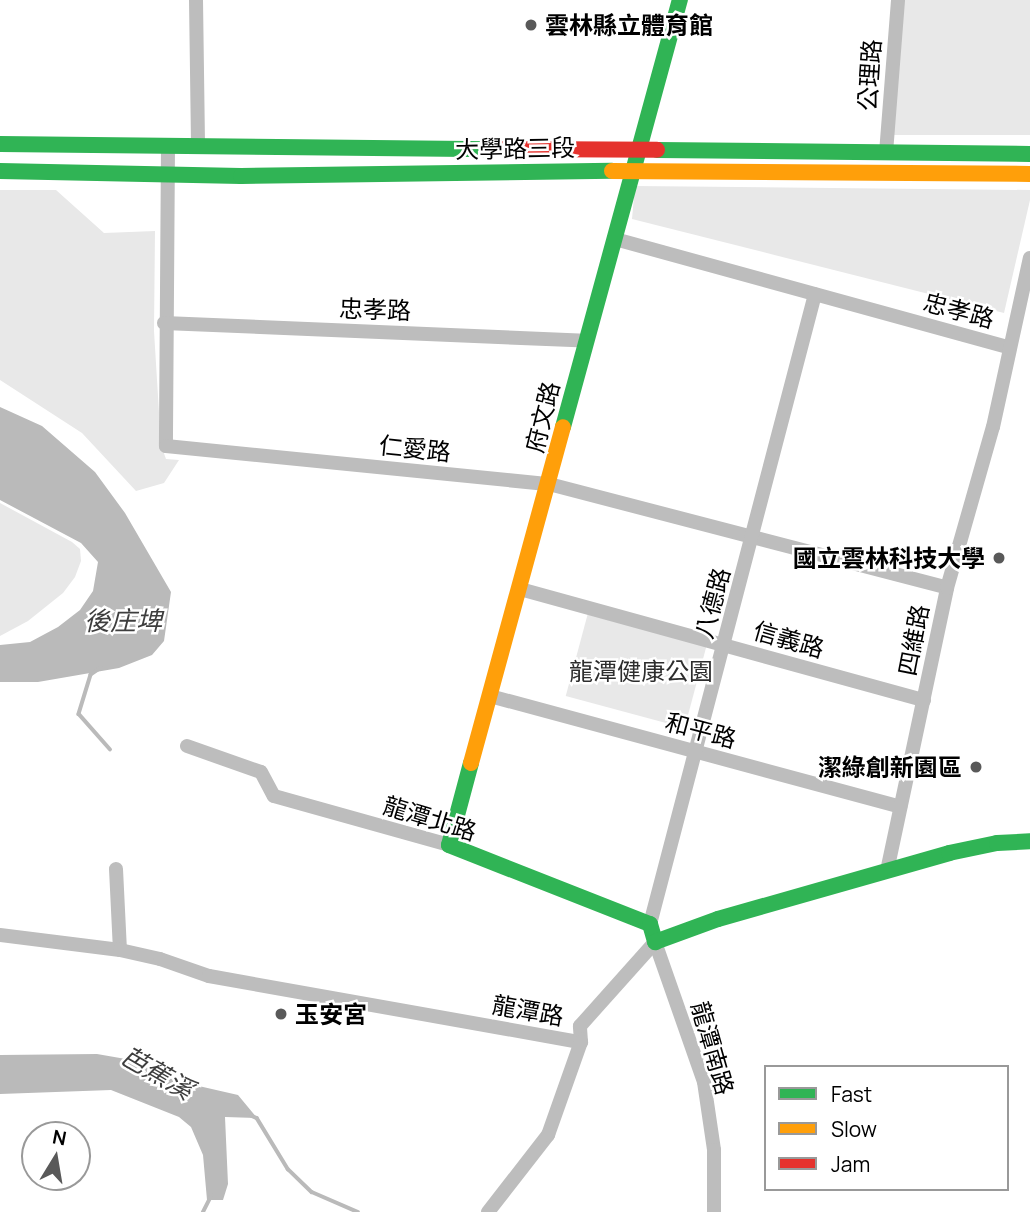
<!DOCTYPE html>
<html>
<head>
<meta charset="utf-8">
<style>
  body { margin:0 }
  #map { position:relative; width:1030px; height:1212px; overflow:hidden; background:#fff; font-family:Manrope,"Noto Sans TC",sans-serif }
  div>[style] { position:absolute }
  .green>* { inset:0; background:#e8e8e8; transform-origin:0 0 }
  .water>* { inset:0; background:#bababa }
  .stream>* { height:3.5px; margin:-1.75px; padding:0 1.75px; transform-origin:1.75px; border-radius:1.75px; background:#bababa }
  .street>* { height:14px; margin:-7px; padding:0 7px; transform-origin:7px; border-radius:7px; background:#bdbdbd }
  .fast>* { height:16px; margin:-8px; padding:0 8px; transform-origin:8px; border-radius:8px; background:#30b455 }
  .slow>* { height:16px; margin:-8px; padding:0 8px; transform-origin:8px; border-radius:8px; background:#ff9f0a }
  .jam>* { height:16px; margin:-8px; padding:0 8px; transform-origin:8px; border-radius:8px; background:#e5322d }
  .dots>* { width:19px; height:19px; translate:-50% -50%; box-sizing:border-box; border:4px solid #fff; border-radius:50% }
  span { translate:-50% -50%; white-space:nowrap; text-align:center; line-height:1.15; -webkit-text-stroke:5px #fff; paint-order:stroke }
  .poi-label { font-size:24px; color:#000; font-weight:700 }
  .left { translate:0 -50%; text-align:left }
  .right { translate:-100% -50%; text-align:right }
  .street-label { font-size:24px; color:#000 }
  .park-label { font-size:24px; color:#2d2d2d }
  .water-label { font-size:26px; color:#3e3e3e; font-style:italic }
  .legend { position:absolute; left:764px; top:1065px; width:245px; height:126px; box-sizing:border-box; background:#fff; border:2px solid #999; margin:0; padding:9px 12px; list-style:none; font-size:21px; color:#000 }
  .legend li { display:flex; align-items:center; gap:14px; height:35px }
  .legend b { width:35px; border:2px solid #999 }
  .north { position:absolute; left:21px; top:1121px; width:70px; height:70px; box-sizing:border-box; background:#fff; border:2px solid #999; border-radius:50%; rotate:11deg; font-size:19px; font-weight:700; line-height:28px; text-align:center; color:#000 }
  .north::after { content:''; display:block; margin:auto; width:24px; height:32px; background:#595959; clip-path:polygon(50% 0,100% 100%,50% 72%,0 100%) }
</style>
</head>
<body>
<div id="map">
  <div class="green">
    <i style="left:894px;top:0;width:136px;height:135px"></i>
    <i style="clip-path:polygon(635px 186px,1030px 190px,1030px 200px,1004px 313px,632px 219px)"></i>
    <i style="clip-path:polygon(0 190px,56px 190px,104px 233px,155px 231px,154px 331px,161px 445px,166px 459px,179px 460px,164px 483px,136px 491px,82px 433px,0 380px)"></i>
    <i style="clip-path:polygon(0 503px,72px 542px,80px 549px,81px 561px,75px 577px,63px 593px,28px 621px,0 636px)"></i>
    <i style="left:588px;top:613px;width:123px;height:86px;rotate:15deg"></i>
  </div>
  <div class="water">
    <i style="clip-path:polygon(0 407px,42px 426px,95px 472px,125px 513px,171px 592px,164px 641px,152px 655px,119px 668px,38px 682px,0 682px,0 645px,30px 642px,58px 627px,80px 610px,93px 591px,98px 562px,81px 543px,0 500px)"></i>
    <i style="clip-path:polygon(97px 1054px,143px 1062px,190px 1084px,238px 1095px,257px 1118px,225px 1117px,228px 1184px,223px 1200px,207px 1200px,203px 1155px,191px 1127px,179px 1117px,111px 1090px,0 1094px,0 1055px)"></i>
  </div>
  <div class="stream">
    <i style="left:101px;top:668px;width:12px;rotate:145deg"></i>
    <i style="left:91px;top:675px;width:41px;rotate:107.1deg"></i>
    <i style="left:79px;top:714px;width:47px;rotate:48.5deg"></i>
    <i style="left:252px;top:1116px;width:5px;rotate:22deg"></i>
    <i style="left:257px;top:1118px;width:60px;rotate:58.7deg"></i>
    <i style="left:288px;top:1169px;width:33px;rotate:44deg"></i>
    <i style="left:312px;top:1192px;width:50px;rotate:23.5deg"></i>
    <i style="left:203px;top:1212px;width:18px;rotate:-63deg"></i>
  </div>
  <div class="street">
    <i style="left:196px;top:0;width:147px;rotate:89.2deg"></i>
    <i style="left:168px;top:146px;width:300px;rotate:90.4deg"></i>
    <i style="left:166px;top:446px;width:385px;rotate:5.7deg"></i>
    <i style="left:549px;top:484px;width:411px;rotate:14.6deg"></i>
    <i style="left:886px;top:153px;width:153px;rotate:-85.5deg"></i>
    <i style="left:615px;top:239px;width:408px;rotate:15.4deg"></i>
    <i style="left:164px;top:323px;width:421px;rotate:2.4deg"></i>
    <i style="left:520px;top:589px;width:419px;rotate:15.4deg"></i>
    <i style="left:490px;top:696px;width:425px;rotate:15.1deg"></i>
    <i style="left:187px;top:746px;width:78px;rotate:19.4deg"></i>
    <i style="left:261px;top:772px;width:27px;rotate:62deg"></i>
    <i style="left:274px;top:796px;width:182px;rotate:15.6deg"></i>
    <i style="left:116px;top:869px;width:81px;rotate:87.2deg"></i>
    <i style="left:887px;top:871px;width:289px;rotate:-78deg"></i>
    <i style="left:947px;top:588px;width:167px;rotate:-74.1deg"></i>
    <i style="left:993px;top:427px;width:173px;rotate:-77.7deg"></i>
    <i style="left:650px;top:924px;width:651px;rotate:-75.32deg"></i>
    <i style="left:0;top:935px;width:121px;rotate:7.1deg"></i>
    <i style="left:120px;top:950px;width:41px;rotate:12.7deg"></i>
    <i style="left:160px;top:959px;width:52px;rotate:19.1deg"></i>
    <i style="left:209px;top:976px;width:378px;rotate:10.1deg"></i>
    <i style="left:581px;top:1042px;width:16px;rotate:-94deg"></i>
    <i style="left:580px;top:1026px;width:113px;rotate:-48.2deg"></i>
    <i style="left:655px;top:942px;width:148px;rotate:70.7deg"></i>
    <i style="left:704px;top:1082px;width:69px;rotate:81.6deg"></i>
    <i style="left:714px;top:1150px;width:62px;rotate:90deg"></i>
    <i style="left:488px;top:1212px;width:98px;rotate:-52.1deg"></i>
    <i style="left:548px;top:1135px;width:99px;rotate:-70.5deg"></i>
  </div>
  <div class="fast">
    <i style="left:0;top:144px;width:492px;rotate:0.6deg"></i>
    <i style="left:657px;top:150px;width:373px;rotate:0.6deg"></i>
    <i style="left:0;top:171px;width:241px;rotate:1.2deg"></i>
    <i style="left:241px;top:176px;width:371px;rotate:-0.8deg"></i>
    <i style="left:563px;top:427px;width:443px;rotate:-74.7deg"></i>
    <i style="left:471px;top:763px;width:85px;rotate:105deg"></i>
    <i style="left:449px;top:845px;width:216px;rotate:21.5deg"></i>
    <i style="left:650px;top:924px;width:19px;rotate:74deg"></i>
    <i style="left:655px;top:942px;width:67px;rotate:-20.1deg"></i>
    <i style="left:718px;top:919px;width:240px;rotate:-15.9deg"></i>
    <i style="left:949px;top:853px;width:49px;rotate:-11.8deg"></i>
    <i style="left:997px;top:843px;width:33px;rotate:-3deg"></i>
  </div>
  <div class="slow">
    <i style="left:612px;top:171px;width:418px;rotate:0.4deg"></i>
    <i style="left:471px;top:763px;width:348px;rotate:-74.7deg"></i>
  </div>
  <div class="jam">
    <i style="left:492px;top:149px;width:165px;rotate:0.3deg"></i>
  </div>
  <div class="dots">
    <i style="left:531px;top:25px;background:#595959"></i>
    <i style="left:999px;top:558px;background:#595959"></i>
    <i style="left:976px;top:767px;background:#595959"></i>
    <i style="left:281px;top:1014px;background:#595959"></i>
  </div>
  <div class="poi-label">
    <span class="left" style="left:545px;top:25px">雲林縣立體育館</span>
    <span class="right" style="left:985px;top:558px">國立雲林科技大學</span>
    <span class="right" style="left:962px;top:767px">潔綠創新園區</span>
    <span class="left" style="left:295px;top:1014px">玉安宮</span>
  </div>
  <div class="street-label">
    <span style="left:869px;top:75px;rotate:-86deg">公理路</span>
    <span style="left:515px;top:148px;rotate:-1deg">大學路三段</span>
    <span style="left:375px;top:309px;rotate:2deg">忠孝路</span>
    <span style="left:959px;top:310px;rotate:15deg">忠孝路</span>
    <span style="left:542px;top:417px;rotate:-76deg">府文路</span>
    <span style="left:415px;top:448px;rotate:6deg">仁愛路</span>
    <span style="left:712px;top:603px;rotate:-75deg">八德路</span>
    <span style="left:789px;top:639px;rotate:16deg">信義路</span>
    <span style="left:913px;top:640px;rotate:-79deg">四維路</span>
    <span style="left:701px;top:730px;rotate:15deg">和平路</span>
    <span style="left:430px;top:818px;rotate:17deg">龍潭北路</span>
    <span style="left:528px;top:1010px;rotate:10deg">龍潭路</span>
    <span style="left:713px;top:1048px;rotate:74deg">龍潭南路</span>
  </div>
  <div class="park-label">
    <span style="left:641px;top:671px">龍潭健康公園</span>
  </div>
  <div class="water-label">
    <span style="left:123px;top:621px">後庄埤</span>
    <span style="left:157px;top:1073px;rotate:30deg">芭蕉溪</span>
  </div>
  <ul class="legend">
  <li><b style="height:9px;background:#30b455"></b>Fast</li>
  <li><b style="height:9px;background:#ff9f0a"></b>Slow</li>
  <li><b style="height:9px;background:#e5322d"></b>Jam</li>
  </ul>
  <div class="north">N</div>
</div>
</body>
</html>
